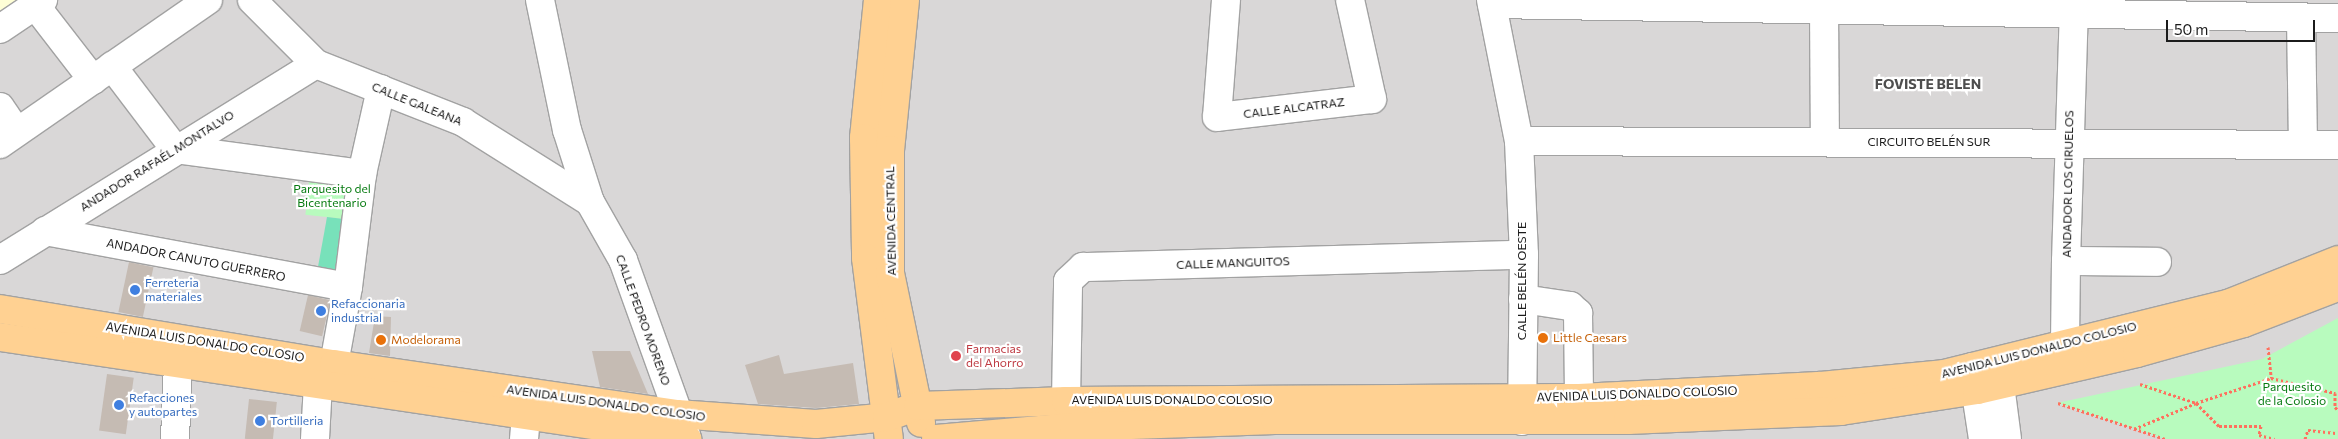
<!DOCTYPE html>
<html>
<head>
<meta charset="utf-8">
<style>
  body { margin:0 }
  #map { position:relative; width:2338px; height:439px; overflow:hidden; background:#ede9df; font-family:Commissioner,sans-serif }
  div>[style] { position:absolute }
  .residential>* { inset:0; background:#d9d7d7; transform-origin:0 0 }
  .education>* { inset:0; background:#ffffd6 }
  .park>* { inset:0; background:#b8fbbe; transform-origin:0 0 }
  .pitch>* { inset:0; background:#78e1ba }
  .building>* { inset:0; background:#c5bbb3; transform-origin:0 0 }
  .path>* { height:3px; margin-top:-1.5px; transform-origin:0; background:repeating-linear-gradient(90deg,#ff705e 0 2.5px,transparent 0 5px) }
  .roads { filter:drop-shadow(1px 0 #a2a2a2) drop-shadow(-1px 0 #a2a2a2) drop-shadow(0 1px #a2a2a2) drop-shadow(0 -1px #a2a2a2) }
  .minor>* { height:28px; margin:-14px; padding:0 14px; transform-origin:14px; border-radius:14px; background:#fff }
  .major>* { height:28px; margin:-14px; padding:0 14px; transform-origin:14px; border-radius:14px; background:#ffd192 }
  .dots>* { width:14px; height:14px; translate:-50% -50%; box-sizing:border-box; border:2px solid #fff; border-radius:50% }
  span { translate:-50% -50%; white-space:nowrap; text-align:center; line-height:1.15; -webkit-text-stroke:4.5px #fff; paint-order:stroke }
  .street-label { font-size:12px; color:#1b1b1b }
  .park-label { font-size:12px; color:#077b11 }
  .shop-label { font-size:12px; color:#366cbe }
  .left { translate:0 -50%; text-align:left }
  .food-label { font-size:12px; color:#c56008 }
  .health-label { font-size:12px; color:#be3a42 }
  .neighbourhood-label { font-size:14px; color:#4e4e4e; font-weight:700 }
  .scale { position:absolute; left:2166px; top:20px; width:149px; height:22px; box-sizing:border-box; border:2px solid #1b1b1b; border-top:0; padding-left:6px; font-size:15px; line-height:18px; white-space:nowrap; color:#1b1b1b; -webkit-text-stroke:4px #fff; paint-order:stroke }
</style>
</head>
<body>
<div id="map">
  <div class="residential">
    <i style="left:0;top:0;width:2338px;height:439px"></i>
  </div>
  <div class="education">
    <i style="clip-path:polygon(0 0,39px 0,0 23px)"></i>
  </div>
  <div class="park">
    <i style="left:310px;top:171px;width:47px;height:44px;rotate:6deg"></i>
    <i style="clip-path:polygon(2338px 318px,2338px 439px,2165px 439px,2057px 403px,2262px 359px)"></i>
  </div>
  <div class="pitch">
    <i style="clip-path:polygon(327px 217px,352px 220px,345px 283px,316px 278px)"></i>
  </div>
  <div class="building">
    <i style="left:129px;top:262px;width:25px;height:51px;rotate:12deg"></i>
    <i style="left:308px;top:295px;width:23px;height:37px;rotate:13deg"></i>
    <i style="clip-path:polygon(375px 316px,391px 317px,390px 356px,369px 353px)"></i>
    <i style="clip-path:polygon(592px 351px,630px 351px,648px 394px,600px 387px)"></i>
    <i style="clip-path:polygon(779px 355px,784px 374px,853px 363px,859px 404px,816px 408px,758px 404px,745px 365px)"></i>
    <i style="left:107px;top:374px;width:27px;height:57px;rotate:8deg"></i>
    <i style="left:249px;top:399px;width:28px;height:40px;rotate:6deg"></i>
  </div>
  <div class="path">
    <i style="left:2268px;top:347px;width:31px;rotate:84deg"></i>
    <i style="left:2140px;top:384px;width:59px;rotate:18.7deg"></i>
    <i style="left:2196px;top:403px;width:33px;rotate:45deg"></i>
    <i style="left:2219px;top:426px;width:42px"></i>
    <i style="left:2261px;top:426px;width:9px;rotate:103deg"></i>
    <i style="left:2259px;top:435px;width:16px;rotate:14deg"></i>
    <i style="left:2058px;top:403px;width:113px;rotate:18.6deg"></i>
    <i style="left:2134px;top:429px;width:67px;rotate:-22.8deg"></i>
    <i style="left:2196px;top:403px;width:79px;rotate:-18.4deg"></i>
    <i style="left:2271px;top:378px;width:66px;rotate:13.2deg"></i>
    <i style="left:2335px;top:393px;width:14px;rotate:90deg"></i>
    <i style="left:2335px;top:407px;width:4px;rotate:45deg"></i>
    <i style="left:2305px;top:439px;width:9px;rotate:-72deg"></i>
    <i style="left:2308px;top:430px;width:30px;rotate:6deg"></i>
  </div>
  <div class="roads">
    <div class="minor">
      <i style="left:252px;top:0;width:91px;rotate:45deg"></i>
      <i style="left:316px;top:64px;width:158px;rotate:21.5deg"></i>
      <i style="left:463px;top:122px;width:150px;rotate:32.2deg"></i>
      <i style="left:540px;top:0;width:133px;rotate:78.3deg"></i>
      <i style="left:567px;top:130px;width:76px;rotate:72.3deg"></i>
      <i style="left:590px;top:202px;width:67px;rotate:60.4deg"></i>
      <i style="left:623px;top:260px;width:186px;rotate:70.2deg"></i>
      <i style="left:1226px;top:0;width:117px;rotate:94.4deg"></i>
      <i style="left:1217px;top:117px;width:156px;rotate:-6.6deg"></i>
      <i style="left:1372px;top:99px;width:101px;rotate:-102.5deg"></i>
      <i style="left:1491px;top:0;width:144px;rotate:78.8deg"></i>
      <i style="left:1519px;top:141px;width:114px;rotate:87.5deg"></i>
      <i style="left:1524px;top:255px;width:166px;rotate:90.7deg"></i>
      <i style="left:1492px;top:4px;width:846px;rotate:0.95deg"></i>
      <i style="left:35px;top:5px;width:95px;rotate:52.3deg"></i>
      <i style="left:1824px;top:9px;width:133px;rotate:89.6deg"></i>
      <i style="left:2301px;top:18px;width:126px;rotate:89.1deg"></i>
      <i style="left:0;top:29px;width:52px;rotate:-34deg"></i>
      <i style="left:112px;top:66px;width:104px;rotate:52.8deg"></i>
      <i style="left:175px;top:149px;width:189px;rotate:7.6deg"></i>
      <i style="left:0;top:107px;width:30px;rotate:56deg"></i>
      <i style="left:1519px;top:141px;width:819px;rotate:0.28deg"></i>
      <i style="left:0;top:144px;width:253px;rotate:-34.7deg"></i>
      <i style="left:45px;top:231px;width:308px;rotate:10.5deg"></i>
      <i style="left:0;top:260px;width:372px;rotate:-31.8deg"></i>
      <i style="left:2066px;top:261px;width:91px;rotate:0.6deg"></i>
      <i style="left:1523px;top:299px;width:48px;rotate:8.5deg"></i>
      <i style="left:1570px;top:306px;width:11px;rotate:41deg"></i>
      <i style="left:1578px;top:313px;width:85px;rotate:89.3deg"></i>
      <i style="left:334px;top:364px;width:78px;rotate:-79.7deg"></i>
      <i style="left:348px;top:287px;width:114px;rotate:-82.9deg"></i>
      <i style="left:362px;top:174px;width:87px;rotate:-77.4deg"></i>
      <i style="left:1972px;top:367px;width:73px;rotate:81.3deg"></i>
      <i style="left:2070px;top:367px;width:25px;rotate:-102deg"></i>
      <i style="left:2065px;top:343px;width:82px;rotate:-89.3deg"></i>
      <i style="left:2066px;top:261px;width:261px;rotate:-88.2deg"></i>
      <i style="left:2000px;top:385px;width:54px;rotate:82.6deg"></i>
      <i style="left:1066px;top:401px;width:120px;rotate:-89deg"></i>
      <i style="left:1068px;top:281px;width:21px;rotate:-43deg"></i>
      <i style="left:1083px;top:267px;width:441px;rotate:-1.6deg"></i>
      <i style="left:175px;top:439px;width:76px;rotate:-87.7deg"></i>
      <i style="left:315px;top:439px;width:55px;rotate:-86.9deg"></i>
      <i style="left:524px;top:439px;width:24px;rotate:-85deg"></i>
    </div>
    <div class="major">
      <i style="left:878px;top:0;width:139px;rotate:95.8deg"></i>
      <i style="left:864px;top:138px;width:120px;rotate:89deg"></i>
      <i style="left:866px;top:258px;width:182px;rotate:82.8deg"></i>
      <i style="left:905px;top:0;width:151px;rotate:95.7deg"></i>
      <i style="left:890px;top:150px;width:123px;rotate:90deg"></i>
      <i style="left:890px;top:273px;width:153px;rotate:78.3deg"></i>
      <i style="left:0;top:309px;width:338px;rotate:9.4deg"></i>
      <i style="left:334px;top:364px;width:347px;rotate:8.3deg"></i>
      <i style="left:677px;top:414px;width:139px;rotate:4.1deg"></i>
      <i style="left:816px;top:424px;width:71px;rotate:-5.6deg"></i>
      <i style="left:887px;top:417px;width:33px;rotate:-20deg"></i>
      <i style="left:918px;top:406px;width:148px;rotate:-1.9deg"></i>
      <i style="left:1066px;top:401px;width:513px;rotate:-0.34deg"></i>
      <i style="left:1579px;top:398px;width:240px;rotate:-2.9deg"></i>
      <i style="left:1819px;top:386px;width:126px;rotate:-5.5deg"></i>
      <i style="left:1944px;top:374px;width:295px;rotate:-13.9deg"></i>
      <i style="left:2230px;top:303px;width:116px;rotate:-21.7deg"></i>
      <i style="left:0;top:337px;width:695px;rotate:8.45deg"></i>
      <i style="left:936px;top:439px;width:139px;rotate:-5deg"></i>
      <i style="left:1074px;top:427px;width:201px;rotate:-2deg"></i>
      <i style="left:1275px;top:420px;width:353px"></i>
      <i style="left:1628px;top:420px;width:213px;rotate:-2.4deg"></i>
      <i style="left:1841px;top:411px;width:138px;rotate:-8.8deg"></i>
      <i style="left:1977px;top:390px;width:164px;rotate:-13deg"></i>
      <i style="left:2137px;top:353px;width:111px;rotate:-15.7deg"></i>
      <i style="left:2244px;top:323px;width:101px;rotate:-21deg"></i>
    </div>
  </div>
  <div class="dots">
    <i style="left:135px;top:290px;background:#3f7fe0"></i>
    <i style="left:321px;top:311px;background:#3f7fe0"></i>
    <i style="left:1543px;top:338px;background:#e8710a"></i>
    <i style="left:381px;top:340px;background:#e8710a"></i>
    <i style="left:956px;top:356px;background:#e0444e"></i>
    <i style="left:119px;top:405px;background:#3f7fe0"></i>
    <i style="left:260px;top:421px;background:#3f7fe0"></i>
  </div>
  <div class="street-label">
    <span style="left:417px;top:104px;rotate:22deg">CALLE GALEANA</span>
    <span style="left:1294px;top:108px;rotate:-7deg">CALLE ALCATRAZ</span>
    <span style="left:1929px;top:142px">CIRCUITO BELÉN SUR</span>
    <span style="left:157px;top:161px;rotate:-32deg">ANDADOR RAFAÉL MONTALVO</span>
    <span style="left:2068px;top:184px;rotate:-89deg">ANDADOR LOS CIRUELOS</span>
    <span style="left:891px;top:221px;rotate:-91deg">AVENIDA CENTRAL</span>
    <span style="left:196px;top:260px;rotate:11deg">ANDADOR CANUTO GUERRERO</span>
    <span style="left:1233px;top:263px;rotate:-2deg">CALLE MANGUITOS</span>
    <span style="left:1522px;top:281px;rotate:-90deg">CALLE BELÉN OESTE</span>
    <span style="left:643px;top:320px;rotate:70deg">CALLE PEDRO MORENO</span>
    <span style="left:205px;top:342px;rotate:9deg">AVENIDA LUIS DONALDO COLOSIO</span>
    <span style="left:2039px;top:350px;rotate:-14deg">AVENIDA LUIS DONALDO COLOSIO</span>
    <span style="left:1637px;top:394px;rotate:-2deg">AVENIDA LUIS DONALDO COLOSIO</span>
    <span style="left:1172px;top:400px">AVENIDA LUIS DONALDO COLOSIO</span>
    <span style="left:606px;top:403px;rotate:8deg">AVENIDA LUIS DONALDO COLOSIO</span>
  </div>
  <div class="park-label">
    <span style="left:332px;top:196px">Parquesito del<br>Bicentenario</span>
    <span style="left:2292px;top:394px">Parquesito<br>de la Colosio</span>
  </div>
  <div class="shop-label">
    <span class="left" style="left:145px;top:290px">Ferreteria<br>materiales</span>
    <span class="left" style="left:331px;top:311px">Refaccionaria<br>industrial</span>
    <span class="left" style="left:129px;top:405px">Refacciones<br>y autopartes</span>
    <span class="left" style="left:270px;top:421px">Tortilleria</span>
  </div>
  <div class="food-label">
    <span class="left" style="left:1553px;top:338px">Little Caesars</span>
    <span class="left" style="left:391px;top:340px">Modelorama</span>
  </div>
  <div class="health-label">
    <span class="left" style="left:966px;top:356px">Farmacias<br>del Ahorro</span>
  </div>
  <div class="neighbourhood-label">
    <span style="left:1928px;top:84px">FOVISTE BELEN</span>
  </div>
  <div class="scale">50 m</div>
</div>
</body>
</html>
